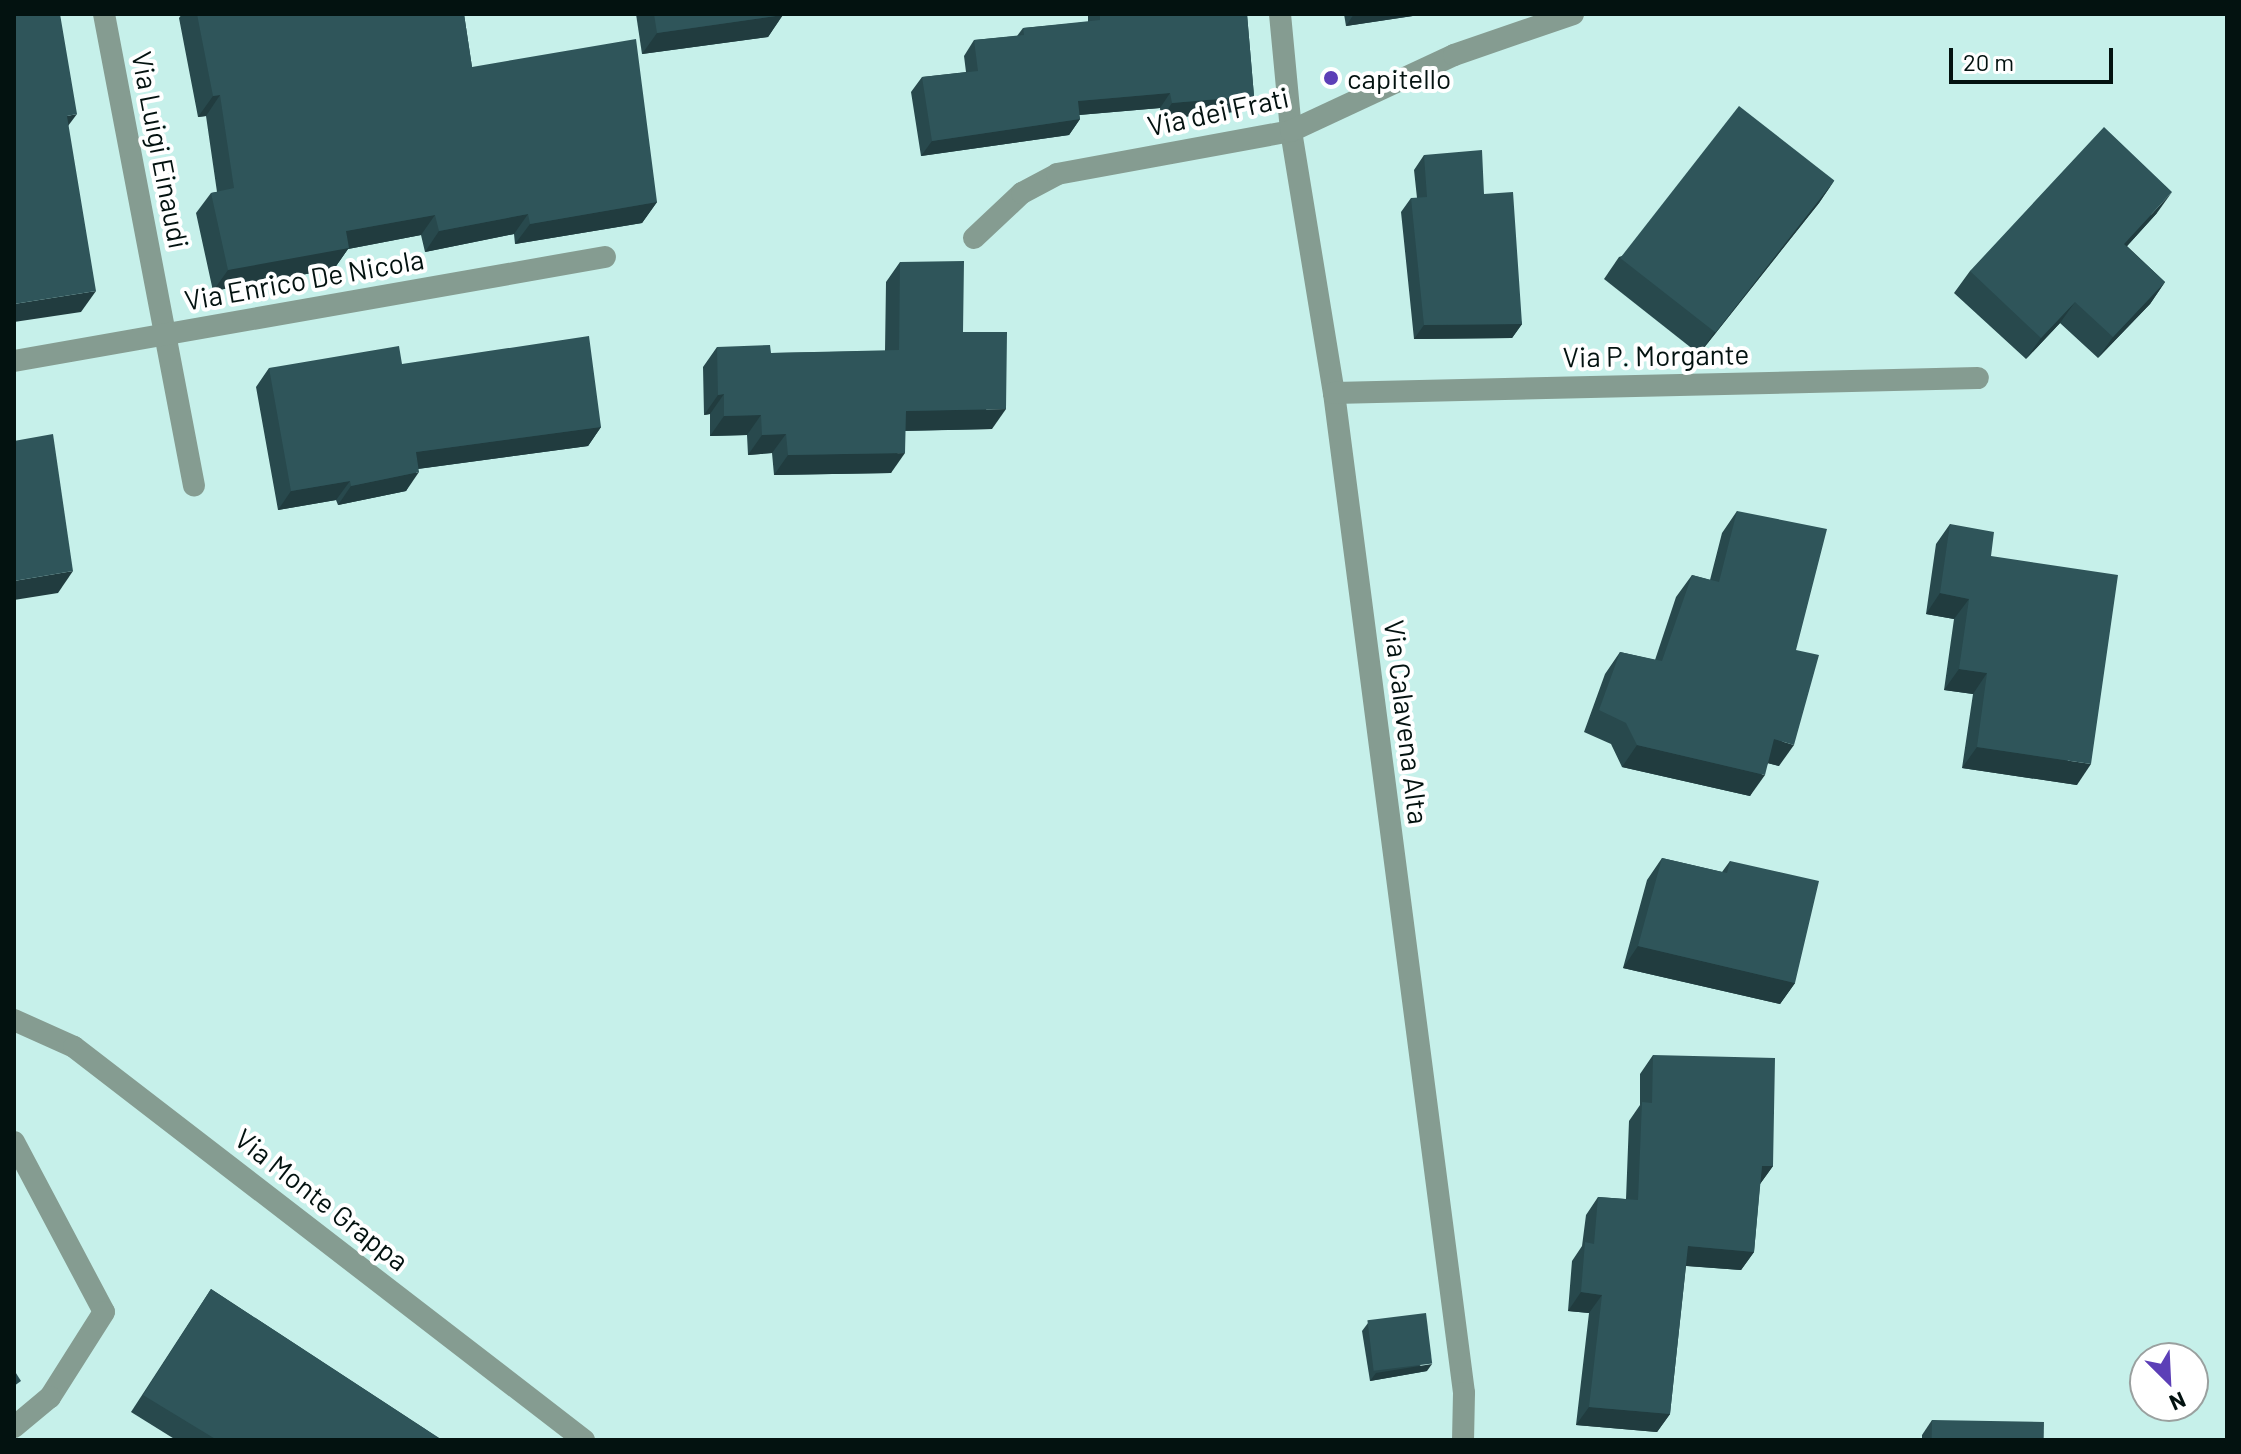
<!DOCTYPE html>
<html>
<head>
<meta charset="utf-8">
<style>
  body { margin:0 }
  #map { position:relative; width:2241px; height:1454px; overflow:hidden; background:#c6f0ea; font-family:Barlow,sans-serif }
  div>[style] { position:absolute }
  .minor>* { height:22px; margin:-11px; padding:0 11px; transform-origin:11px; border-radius:11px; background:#859c91 }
  .tertiary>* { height:22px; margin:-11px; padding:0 11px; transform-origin:11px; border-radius:11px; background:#859c91 }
  .wall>* { inset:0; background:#28494d }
  .shaded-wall>* { inset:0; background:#213c3f }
  .building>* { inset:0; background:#2f555a; transform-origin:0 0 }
  .dots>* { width:22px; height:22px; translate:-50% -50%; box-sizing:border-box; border:4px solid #fff; border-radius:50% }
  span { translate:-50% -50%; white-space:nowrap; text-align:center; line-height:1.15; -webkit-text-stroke:8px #fff; paint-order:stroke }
  .poi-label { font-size:28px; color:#031210 }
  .left { translate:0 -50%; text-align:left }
  .street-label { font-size:28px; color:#031210 }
  .frame { position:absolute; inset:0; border:16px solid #031210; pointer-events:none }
  .north { position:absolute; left:2129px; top:1342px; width:80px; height:80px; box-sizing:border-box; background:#fff; border:2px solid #9aa09f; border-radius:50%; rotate:156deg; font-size:22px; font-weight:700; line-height:32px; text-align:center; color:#031210 }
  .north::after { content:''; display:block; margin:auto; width:28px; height:36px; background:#5c3fb7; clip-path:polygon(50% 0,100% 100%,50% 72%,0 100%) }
  .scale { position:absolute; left:1949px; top:48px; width:164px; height:36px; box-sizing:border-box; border:4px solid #031210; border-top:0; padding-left:10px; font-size:24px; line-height:28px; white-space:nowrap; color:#031210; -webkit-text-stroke:6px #fff; paint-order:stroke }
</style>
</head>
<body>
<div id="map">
  <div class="minor">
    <i style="left:104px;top:14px;width:480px;rotate:79.2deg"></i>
    <i style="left:1280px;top:14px;width:118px;rotate:84.6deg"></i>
    <i style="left:1291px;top:131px;width:266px;rotate:80.7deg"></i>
    <i style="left:1334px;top:393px;width:1008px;rotate:82.59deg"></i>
    <i style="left:1464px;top:1393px;width:47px;rotate:91.2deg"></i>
    <i style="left:974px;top:238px;width:66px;rotate:-43.2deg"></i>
    <i style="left:1022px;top:193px;width:40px;rotate:-28deg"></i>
    <i style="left:1057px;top:174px;width:238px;rotate:-10.4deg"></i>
    <i style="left:1291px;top:131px;width:180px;rotate:-25deg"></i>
    <i style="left:1454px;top:55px;width:126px;rotate:-19deg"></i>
    <i style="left:14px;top:361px;width:600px;rotate:-9.98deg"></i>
    <i style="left:1334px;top:393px;width:644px;rotate:-1.33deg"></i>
    <i style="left:14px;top:1142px;width:192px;rotate:62.1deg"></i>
    <i style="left:104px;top:1312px;width:101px;rotate:122.4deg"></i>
    <i style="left:50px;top:1397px;width:47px;rotate:140.2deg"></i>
  </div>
  <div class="tertiary">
    <i style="left:14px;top:1020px;width:66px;rotate:24.2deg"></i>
    <i style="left:74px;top:1047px;width:644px;rotate:37.62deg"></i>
  </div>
  <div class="wall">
    <i style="clip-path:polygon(182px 14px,464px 14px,472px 67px,657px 202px,642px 223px,515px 244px,514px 234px,425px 252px,421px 235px,348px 249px,334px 269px,213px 291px,196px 213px,211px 193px,217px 192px,206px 116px,198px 117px,179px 18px)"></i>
    <i style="clip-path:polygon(636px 14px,783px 14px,768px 37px,642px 54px)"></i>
    <i style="clip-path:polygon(1088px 14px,1247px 14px,1254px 96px,1244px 111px,1161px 119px,1160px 108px,1079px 115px,1080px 119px,1069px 135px,921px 156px,911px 92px,922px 77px,966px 72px,964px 56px,974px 40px,1017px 36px,1023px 28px,1088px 22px)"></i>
    <i style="clip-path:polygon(1344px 14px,1426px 14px,1346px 26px)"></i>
    <i style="clip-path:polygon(1424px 155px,1484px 194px,1522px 324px,1512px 338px,1414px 339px,1401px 212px,1411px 198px,1417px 198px,1414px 170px)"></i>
    <i style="clip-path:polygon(1834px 181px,1819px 203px,1699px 354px,1604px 279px,1619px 257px)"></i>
    <i style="clip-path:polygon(2157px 213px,2127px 246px,2165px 282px,2150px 304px,2098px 358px,2060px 323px,2026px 359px,1954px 293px,1970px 271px)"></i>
    <i style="clip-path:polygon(900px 262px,963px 332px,992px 429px,905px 431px,891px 473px,774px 475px,772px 453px,748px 455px,747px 435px,710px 436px,710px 414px,704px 415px,703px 367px,717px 347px,771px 353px,885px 351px,886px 282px)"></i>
    <i style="clip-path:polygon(402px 364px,601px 427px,588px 446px,418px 469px,406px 491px,338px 505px,336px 500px,278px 510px,256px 387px,269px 368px)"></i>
    <i style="clip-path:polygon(1737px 511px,1796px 650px,1779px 766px,1768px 763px,1750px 796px,1622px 767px,1611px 744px,1584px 732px,1605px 674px,1620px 652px,1655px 660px,1676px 597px,1692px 575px,1710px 580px,1722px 533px)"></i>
    <i style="clip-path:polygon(1950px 524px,1991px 556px,2077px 785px,1962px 768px,1973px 694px,1944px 690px,1954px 619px,1926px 614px,1936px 544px)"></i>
    <i style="clip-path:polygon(1662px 858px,1722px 872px,1730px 861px,1795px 983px,1780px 1004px,1623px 968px,1647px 880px)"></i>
    <i style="clip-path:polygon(1653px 1055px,1773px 1166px,1760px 1184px,1754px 1252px,1741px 1270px,1686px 1266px,1670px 1414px,1657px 1432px,1576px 1425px,1589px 1313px,1568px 1311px,1572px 1261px,1582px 1246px,1586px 1215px,1598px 1197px,1626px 1199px,1629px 1121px,1640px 1105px,1640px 1074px)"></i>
    <i style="clip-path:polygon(211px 1289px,442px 1440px,176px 1440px,131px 1412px)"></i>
    <i style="clip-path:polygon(1368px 1323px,1427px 1371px,1370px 1381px,1362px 1331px)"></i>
    <i style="clip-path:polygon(1932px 1420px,2044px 1440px,1922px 1440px,1922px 1435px)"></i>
  </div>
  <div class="shaded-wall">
    <i style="clip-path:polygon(1354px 14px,1426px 14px,1346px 26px)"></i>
    <i style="clip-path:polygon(783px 15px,768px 37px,642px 54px,657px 33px)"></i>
    <i style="clip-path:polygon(1170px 93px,1160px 108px,1067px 116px,1078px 101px)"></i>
    <i style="clip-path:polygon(220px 95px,206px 116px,198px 117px,213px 96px)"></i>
    <i style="clip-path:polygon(1254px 96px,1244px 111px,1161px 119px,1172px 103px)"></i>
    <i style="clip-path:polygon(77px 114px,62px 134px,67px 116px)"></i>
    <i style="clip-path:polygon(1080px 119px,1069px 135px,921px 156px,932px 141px)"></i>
    <i style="clip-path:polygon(1834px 181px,1819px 203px,1699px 354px,1714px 333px)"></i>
    <i style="clip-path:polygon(2172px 192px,2157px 213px,2109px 266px,2124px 244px)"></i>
    <i style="clip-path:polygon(657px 202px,642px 223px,515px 244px,530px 224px)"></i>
    <i style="clip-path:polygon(528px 214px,514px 234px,425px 252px,439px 231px)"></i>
    <i style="clip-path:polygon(435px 215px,421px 235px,348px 249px,334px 269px,213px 291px,228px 270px,346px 231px)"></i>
    <i style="clip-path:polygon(2165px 282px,2150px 304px,2098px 358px,2113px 337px)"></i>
    <i style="clip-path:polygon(96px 291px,81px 312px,14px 322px,14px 304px)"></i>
    <i style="clip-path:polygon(2075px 302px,2060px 323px,2026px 359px,2041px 338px)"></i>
    <i style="clip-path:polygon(1522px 324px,1512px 338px,1414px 339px,1424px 325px)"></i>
    <i style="clip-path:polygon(724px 394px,710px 414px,704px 415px,718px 395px)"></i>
    <i style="clip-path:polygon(1006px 409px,992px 429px,892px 431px,906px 411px)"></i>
    <i style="clip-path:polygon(761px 415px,747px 435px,710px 436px,724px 416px)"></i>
    <i style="clip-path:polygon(601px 427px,588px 446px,402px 471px,416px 452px)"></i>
    <i style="clip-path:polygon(786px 434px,772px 453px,748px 455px,762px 435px)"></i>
    <i style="clip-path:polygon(905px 453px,891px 473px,774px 475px,788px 455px)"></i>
    <i style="clip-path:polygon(419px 472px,406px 491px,338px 505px,351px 486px)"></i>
    <i style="clip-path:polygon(350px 481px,336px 500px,278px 510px,291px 491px)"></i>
    <i style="clip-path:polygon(73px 571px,58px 593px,14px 600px,14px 581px)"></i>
    <i style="clip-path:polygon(1940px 593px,1969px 599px,1954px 619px,1926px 614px)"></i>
    <i style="clip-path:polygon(1959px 669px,1987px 673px,1973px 694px,1944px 690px)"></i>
    <i style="clip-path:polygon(1774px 739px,1794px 745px,1779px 766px,1759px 761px)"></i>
    <i style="clip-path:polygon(1637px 745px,1765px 775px,1750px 796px,1622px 767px)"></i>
    <i style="clip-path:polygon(1977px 747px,2091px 764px,2077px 785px,1962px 768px)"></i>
    <i style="clip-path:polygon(1638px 946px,1795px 983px,1780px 1004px,1623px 968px)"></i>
    <i style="clip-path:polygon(1762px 1166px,1773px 1166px,1760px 1184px)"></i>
    <i style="clip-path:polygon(1688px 1246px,1754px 1252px,1741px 1270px,1675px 1265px)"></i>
    <i style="clip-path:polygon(1581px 1292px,1602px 1295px,1589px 1313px,1568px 1311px)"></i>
    <i style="clip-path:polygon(1432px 1364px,1427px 1371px,1370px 1381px,1376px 1373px)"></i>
    <i style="clip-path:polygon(1589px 1407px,1670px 1414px,1657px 1432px,1576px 1425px)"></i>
  </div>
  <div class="building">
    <i style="clip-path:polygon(14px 14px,60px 14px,77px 114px,67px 116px,96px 291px,14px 304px)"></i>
    <i style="clip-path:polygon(197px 14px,464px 14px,472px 67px,636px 39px,657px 202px,530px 224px,528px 214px,439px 231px,435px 215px,346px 231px,349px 248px,228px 270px,211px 193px,234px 188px,220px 95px,213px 96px)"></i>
    <i style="clip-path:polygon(654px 14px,783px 14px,783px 15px,657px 33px)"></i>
    <i style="clip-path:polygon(1100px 14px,1247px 14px,1254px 96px,1172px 103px,1170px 93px,1078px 101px,1080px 119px,932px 141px,922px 77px,978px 71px,974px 40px,1024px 35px,1023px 28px,1100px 20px)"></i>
    <i style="left:1739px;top:106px;width:121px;height:193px;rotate:38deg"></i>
    <i style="clip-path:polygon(2104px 127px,2172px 192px,2124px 244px,2165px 282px,2113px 337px,2075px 302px,2041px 338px,1970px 271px)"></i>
    <i style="clip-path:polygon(1482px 150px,1484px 194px,1513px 192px,1522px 324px,1424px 325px,1411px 198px,1427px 197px,1424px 155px)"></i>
    <i style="clip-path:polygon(964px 261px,963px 332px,1007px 332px,1006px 409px,906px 411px,905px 453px,788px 455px,786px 434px,762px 435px,761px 415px,724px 416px,724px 394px,718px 395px,717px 347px,770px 345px,771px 353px,899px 350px,900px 262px)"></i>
    <i style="clip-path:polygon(589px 336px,601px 427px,416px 452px,419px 472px,351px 486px,350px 481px,291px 491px,269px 368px,399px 346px,402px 364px)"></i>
    <i style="clip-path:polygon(53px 434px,73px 571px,14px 581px,14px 441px)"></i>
    <i style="clip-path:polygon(1737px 511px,1827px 529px,1796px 650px,1819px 655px,1794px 745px,1774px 739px,1765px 775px,1637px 745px,1626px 723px,1599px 710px,1620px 652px,1662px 661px,1692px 575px,1719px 582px)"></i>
    <i style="clip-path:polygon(1950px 524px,1994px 532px,1991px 556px,2118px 575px,2091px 764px,1977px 747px,1987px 673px,1959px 669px,1969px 599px,1940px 593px)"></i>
    <i style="clip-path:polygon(1662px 858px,1727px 873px,1730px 861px,1819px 881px,1795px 983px,1638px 946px)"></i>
    <i style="clip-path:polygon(1653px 1055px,1775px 1058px,1773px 1166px,1762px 1166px,1754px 1252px,1688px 1246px,1670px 1414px,1589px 1407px,1602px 1295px,1581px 1292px,1585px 1242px,1594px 1244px,1598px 1197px,1638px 1200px,1642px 1102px,1652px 1103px)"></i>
    <i style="clip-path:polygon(211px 1289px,442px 1440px,217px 1440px,143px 1395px)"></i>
    <i style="left:1426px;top:1313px;width:51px;height:59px;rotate:83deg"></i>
    <i style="clip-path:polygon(14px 1370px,21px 1381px,14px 1386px)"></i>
    <i style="left:1932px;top:1420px;width:112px;height:20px;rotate:1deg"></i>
  </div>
  <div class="dots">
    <i style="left:1331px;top:78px;background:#5c3fb7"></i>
  </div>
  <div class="poi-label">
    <span class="left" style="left:1347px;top:78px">capitello</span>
  </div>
  <div class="street-label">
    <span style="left:1218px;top:111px;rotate:-12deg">Via dei Frati</span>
    <span style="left:161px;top:150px;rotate:79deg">Via Luigi Einaudi</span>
    <span style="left:304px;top:279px;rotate:-10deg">Via Enrico De Nicola</span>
    <span style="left:1656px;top:355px;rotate:-1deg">Via P. Morgante</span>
    <span style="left:1407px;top:722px;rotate:83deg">Via Calavena Alta</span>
    <span style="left:322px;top:1199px;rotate:38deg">Via Monte Grappa</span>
  </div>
  <div class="frame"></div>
  <div class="north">N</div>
  <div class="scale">20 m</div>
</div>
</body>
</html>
